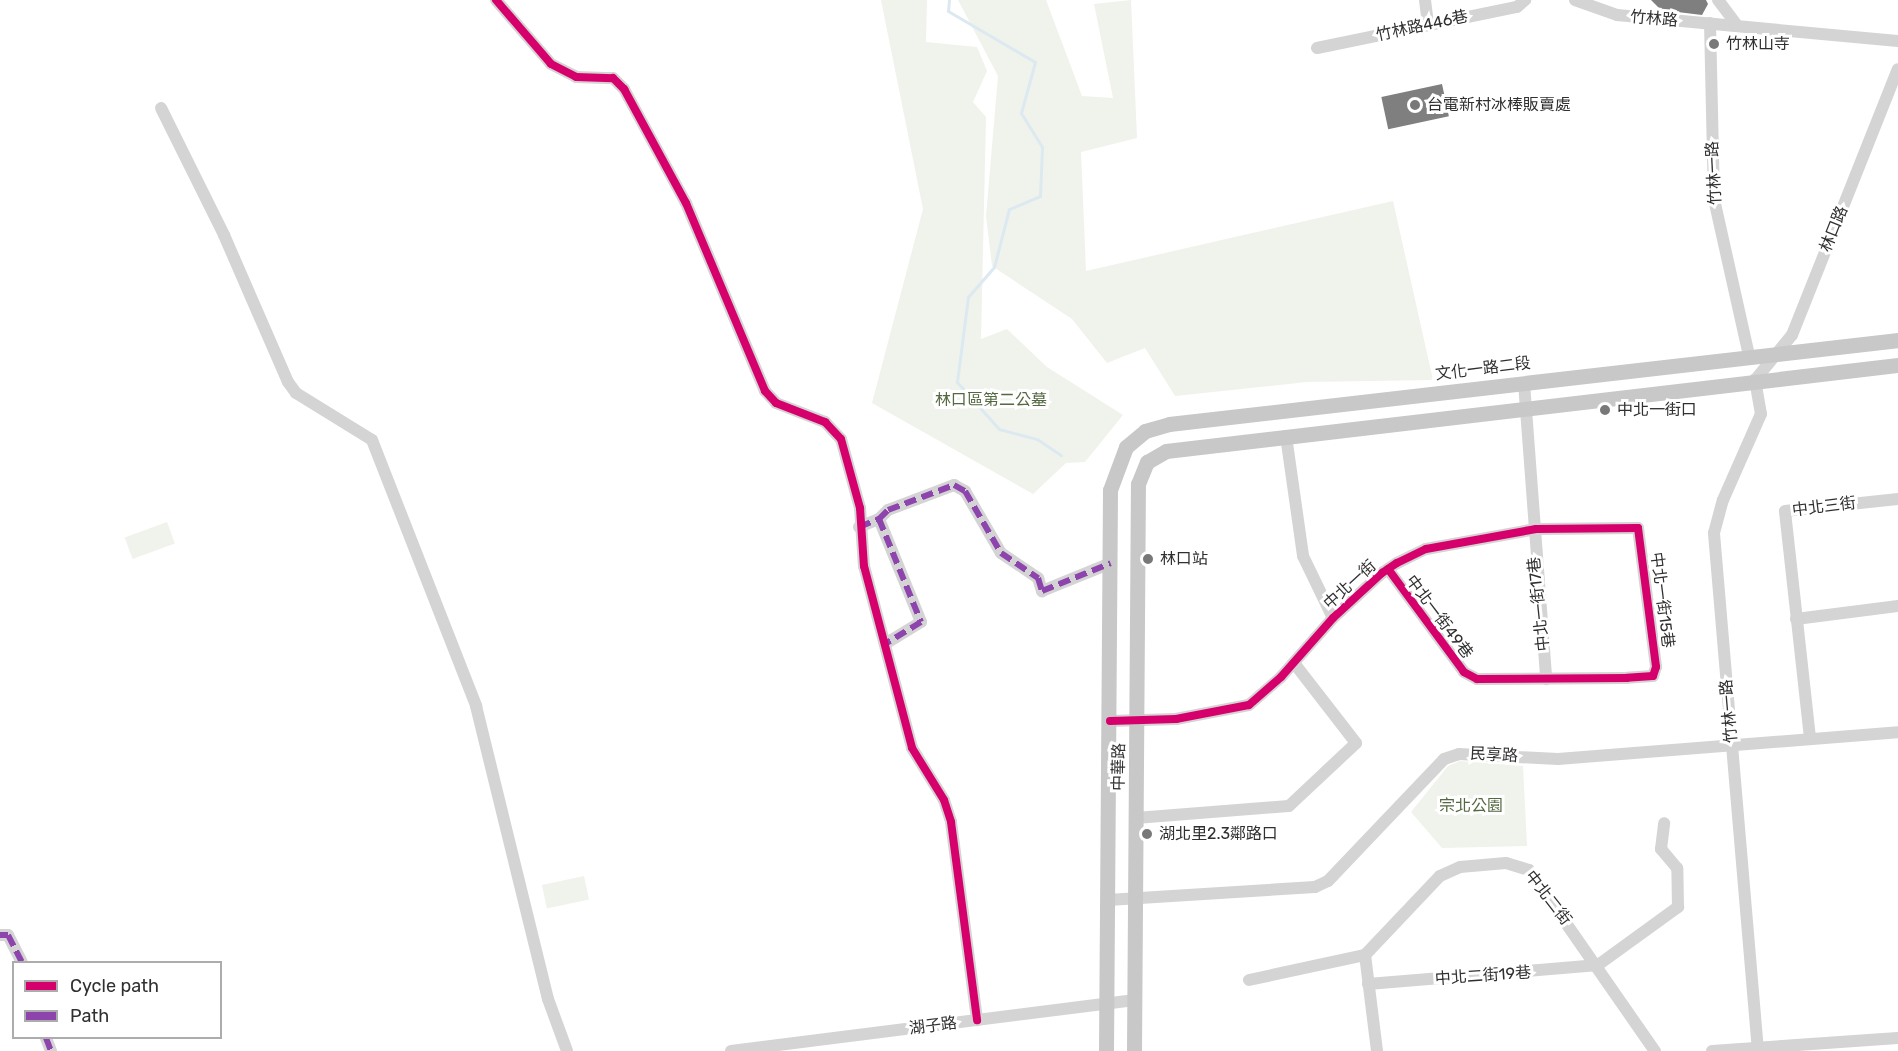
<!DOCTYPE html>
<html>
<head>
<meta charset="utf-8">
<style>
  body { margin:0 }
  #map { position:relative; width:1898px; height:1051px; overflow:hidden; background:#fff; font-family:Rubik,"Noto Sans TC",sans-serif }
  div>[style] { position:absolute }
  .green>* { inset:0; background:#f0f3ec; transform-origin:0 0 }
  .stream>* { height:3px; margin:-1.5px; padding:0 1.5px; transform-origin:1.5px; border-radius:1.5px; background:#dde9f0 }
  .building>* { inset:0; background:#7f7f7f; transform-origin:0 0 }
  .minor>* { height:12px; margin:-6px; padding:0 6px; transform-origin:6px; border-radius:6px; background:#d4d4d4 }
  .major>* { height:15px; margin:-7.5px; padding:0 7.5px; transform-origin:7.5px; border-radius:7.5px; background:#c8c8c8 }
  .quiet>* { height:6px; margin-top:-3px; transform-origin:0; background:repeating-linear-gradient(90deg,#8e44ad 0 12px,transparent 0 18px) }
  .cycleway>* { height:8px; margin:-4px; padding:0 4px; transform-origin:4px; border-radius:4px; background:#d6006c }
  .dots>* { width:16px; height:16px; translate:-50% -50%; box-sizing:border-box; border:3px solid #fff; border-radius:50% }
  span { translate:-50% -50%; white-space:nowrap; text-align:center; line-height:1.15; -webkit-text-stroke:6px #fff; paint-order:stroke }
  .street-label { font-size:16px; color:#303030 }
  .poi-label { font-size:16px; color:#303030 }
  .left { translate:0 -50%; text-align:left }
  .park-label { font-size:16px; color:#556941 }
  .legend { position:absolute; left:12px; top:961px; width:210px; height:78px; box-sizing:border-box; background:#fff; border:2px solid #acacac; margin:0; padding:8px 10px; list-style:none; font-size:18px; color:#303030 }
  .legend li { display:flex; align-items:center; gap:12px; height:30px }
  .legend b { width:30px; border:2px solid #acacac }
</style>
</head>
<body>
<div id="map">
  <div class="green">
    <i style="clip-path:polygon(881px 0,927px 0,926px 42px,977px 47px,987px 71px,973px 102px,986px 117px,981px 339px,1007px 329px,1047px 367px,1123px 415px,1085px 462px,1066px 463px,1033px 494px,872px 403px,923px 209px)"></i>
    <i style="clip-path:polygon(1046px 0,1082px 96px,1113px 98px,1094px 4px,1131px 0,1137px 138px,1081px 152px,1086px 271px,1393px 201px,1433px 380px,1307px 382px,1175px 396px,1145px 348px,1107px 363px,1072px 319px,992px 266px,986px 216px,998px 76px,958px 0)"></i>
    <i style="left:167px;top:522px;width:23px;height:45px;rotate:70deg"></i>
    <i style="clip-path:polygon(1460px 761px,1523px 766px,1527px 846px,1442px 848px,1411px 812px,1448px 766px)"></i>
    <i style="left:584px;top:876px;width:24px;height:43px;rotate:78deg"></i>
  </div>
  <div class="stream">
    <i style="left:949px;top:0;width:11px;rotate:95deg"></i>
    <i style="left:948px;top:11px;width:101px;rotate:30.4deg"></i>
    <i style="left:1035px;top:62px;width:53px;rotate:105.4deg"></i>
    <i style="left:1021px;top:113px;width:40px;rotate:58deg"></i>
    <i style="left:1042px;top:147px;width:49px;rotate:92.3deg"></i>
    <i style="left:1040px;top:196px;width:34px;rotate:157deg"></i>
    <i style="left:1009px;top:209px;width:60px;rotate:104.5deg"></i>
    <i style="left:994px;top:267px;width:40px;rotate:131deg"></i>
    <i style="left:968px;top:297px;width:86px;rotate:97.4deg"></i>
    <i style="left:957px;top:382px;width:63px;rotate:48.2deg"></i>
    <i style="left:999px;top:429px;width:39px;rotate:15deg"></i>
    <i style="left:1037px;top:439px;width:29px;rotate:34deg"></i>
  </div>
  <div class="building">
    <i style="clip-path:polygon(1651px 0,1706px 0,1708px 4px,1702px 15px,1661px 10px)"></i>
    <i style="left:1442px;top:84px;width:33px;height:62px;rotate:78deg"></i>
  </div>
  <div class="minor">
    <i style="left:496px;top:0;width:84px;rotate:49.3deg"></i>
    <i style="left:551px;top:64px;width:28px;rotate:27deg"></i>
    <i style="left:576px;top:77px;width:37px;rotate:2deg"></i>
    <i style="left:613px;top:78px;width:16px;rotate:45deg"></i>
    <i style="left:624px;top:89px;width:130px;rotate:61.5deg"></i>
    <i style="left:686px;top:203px;width:204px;rotate:67.2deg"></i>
    <i style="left:765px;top:391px;width:16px;rotate:47deg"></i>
    <i style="left:776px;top:403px;width:53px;rotate:21.2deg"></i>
    <i style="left:825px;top:422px;width:23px;rotate:47deg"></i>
    <i style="left:841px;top:439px;width:72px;rotate:74.6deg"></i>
    <i style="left:860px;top:508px;width:58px;rotate:86.1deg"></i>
    <i style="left:864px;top:566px;width:188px;rotate:75.2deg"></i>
    <i style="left:912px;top:748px;width:61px;rotate:58.4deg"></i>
    <i style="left:944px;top:800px;width:23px;rotate:72deg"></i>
    <i style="left:951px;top:822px;width:200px;rotate:82.5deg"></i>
    <i style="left:1425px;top:0;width:25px;rotate:83deg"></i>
    <i style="left:1575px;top:0;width:45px;rotate:19.7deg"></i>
    <i style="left:1617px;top:15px;width:282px;rotate:5.3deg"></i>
    <i style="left:1718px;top:0;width:31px;rotate:53deg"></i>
    <i style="left:1710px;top:23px;width:176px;rotate:88.7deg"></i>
    <i style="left:1714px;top:199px;width:161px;rotate:77.4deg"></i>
    <i style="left:1317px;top:48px;width:204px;rotate:-11.6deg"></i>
    <i style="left:1517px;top:7px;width:11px;rotate:-41deg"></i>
    <i style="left:161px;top:108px;width:142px;rotate:63.6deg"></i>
    <i style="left:224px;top:235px;width:160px;rotate:66.5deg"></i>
    <i style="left:288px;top:382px;width:14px;rotate:54deg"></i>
    <i style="left:296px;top:393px;width:89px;rotate:31.7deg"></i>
    <i style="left:372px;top:440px;width:286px;rotate:68.6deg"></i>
    <i style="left:476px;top:706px;width:302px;rotate:76.2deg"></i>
    <i style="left:548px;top:999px;width:55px;rotate:69.9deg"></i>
    <i style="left:1524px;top:383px;width:297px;rotate:85.7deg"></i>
    <i style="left:1286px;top:436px;width:121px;rotate:81.9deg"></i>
    <i style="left:1303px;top:556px;width:69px;rotate:64.2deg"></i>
    <i style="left:879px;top:519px;width:13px;rotate:-45deg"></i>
    <i style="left:888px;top:510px;width:71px;rotate:-20.7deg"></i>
    <i style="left:954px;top:485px;width:13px;rotate:29deg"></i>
    <i style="left:965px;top:491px;width:72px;rotate:59.9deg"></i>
    <i style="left:1001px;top:553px;width:45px;rotate:34deg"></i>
    <i style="left:1038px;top:578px;width:14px;rotate:73deg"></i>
    <i style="left:1042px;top:591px;width:74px;rotate:-22.1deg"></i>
    <i style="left:859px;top:527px;width:22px;rotate:-22deg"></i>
    <i style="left:879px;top:519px;width:111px;rotate:67.8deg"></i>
    <i style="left:921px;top:622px;width:42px;rotate:148.6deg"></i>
    <i style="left:1796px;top:619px;width:103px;rotate:-7.3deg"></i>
    <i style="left:1110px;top:721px;width:66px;rotate:-1.7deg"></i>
    <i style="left:1176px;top:719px;width:74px;rotate:-10.9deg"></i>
    <i style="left:1249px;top:705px;width:43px;rotate:-41.2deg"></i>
    <i style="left:1281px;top:677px;width:79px;rotate:-48.6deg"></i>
    <i style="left:1333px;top:618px;width:67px;rotate:-42.6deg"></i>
    <i style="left:1382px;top:573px;width:18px;rotate:-34deg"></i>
    <i style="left:1397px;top:563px;width:32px;rotate:-26deg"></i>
    <i style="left:1426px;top:549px;width:112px;rotate:-10.3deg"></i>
    <i style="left:1536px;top:529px;width:102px;rotate:-0.6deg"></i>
    <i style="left:1638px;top:528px;width:140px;rotate:82.6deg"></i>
    <i style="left:1656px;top:667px;width:9px;rotate:108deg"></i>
    <i style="left:1653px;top:676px;width:26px;rotate:176deg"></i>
    <i style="left:1627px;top:678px;width:150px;rotate:179.6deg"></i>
    <i style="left:1477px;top:679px;width:15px;rotate:-152deg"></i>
    <i style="left:1464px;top:672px;width:128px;rotate:-126.4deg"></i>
    <i style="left:1810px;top:738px;width:228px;rotate:-96.3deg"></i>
    <i style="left:1785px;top:511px;width:114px;rotate:-6.1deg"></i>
    <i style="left:1136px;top:818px;width:153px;rotate:-4.5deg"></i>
    <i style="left:1289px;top:806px;width:92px;rotate:-43.2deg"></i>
    <i style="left:1356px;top:743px;width:101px;rotate:-127.8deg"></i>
    <i style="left:1108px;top:900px;width:207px;rotate:-3.6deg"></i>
    <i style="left:1315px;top:887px;width:14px;rotate:-25deg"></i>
    <i style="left:1328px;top:881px;width:168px;rotate:-46.4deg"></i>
    <i style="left:1444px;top:759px;width:16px;rotate:-18deg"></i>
    <i style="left:1459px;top:754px;width:99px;rotate:2.9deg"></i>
    <i style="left:1558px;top:759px;width:341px;rotate:-4.5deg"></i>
    <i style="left:0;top:935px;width:8px"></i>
    <i style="left:8px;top:935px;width:30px;rotate:63deg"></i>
    <i style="left:1249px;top:980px;width:119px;rotate:-12.2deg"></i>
    <i style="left:1368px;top:984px;width:231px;rotate:-4.7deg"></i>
    <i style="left:1598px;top:965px;width:99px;rotate:-35.9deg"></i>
    <i style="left:1678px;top:907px;width:39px;rotate:-91deg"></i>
    <i style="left:1677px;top:868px;width:25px;rotate:-130deg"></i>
    <i style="left:1661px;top:849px;width:26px;rotate:-83deg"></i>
    <i style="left:46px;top:1038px;width:14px;rotate:69deg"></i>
    <i style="left:731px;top:1051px;width:407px;rotate:-7.2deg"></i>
    <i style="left:1377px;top:1051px;width:97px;rotate:-97.1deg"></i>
    <i style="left:1365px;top:955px;width:109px;rotate:-46.5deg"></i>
    <i style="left:1440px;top:876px;width:22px;rotate:-24deg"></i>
    <i style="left:1460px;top:867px;width:46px;rotate:-5deg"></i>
    <i style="left:1506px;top:863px;width:24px;rotate:17deg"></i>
    <i style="left:1529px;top:870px;width:221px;rotate:55.2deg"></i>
    <i style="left:1712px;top:1051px;width:186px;rotate:-4deg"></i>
    <i style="left:1758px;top:1051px;width:520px;rotate:-94.86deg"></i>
    <i style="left:1714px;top:533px;width:34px;rotate:-75deg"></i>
    <i style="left:1723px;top:500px;width:94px;rotate:-66.2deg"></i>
    <i style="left:1761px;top:414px;width:35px;rotate:-100deg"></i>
    <i style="left:1755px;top:380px;width:58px;rotate:-50.6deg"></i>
    <i style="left:1792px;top:335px;width:286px;rotate:-68.3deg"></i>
  </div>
  <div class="major">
    <i style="left:1106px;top:1051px;width:561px;rotate:-89.59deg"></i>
    <i style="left:1110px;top:490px;width:46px;rotate:-69.6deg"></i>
    <i style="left:1126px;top:447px;width:25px;rotate:-40deg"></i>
    <i style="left:1145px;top:431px;width:25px;rotate:-16deg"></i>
    <i style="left:1169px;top:424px;width:734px;rotate:-6.57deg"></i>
    <i style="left:1134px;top:1051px;width:567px;rotate:-89.6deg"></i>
    <i style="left:1138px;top:484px;width:24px;rotate:-68deg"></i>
    <i style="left:1147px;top:462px;width:22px;rotate:-30deg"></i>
    <i style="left:1166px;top:451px;width:737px;rotate:-6.7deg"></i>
  </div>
  <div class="quiet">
    <i style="left:879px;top:519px;width:13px;rotate:-45deg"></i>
    <i style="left:888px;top:510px;width:71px;rotate:-20.7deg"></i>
    <i style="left:954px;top:485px;width:13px;rotate:29deg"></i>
    <i style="left:965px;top:491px;width:72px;rotate:59.9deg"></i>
    <i style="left:1001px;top:553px;width:45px;rotate:34deg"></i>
    <i style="left:1038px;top:578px;width:14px;rotate:73deg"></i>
    <i style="left:1042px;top:591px;width:74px;rotate:-22.1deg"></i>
    <i style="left:859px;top:527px;width:22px;rotate:-22deg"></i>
    <i style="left:879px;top:519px;width:111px;rotate:67.8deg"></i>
    <i style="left:921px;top:622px;width:42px;rotate:148.6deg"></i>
    <i style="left:0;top:935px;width:8px"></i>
    <i style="left:8px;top:935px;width:30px;rotate:63deg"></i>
    <i style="left:46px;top:1038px;width:14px;rotate:69deg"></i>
  </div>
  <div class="cycleway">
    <i style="left:496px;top:0;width:84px;rotate:49.3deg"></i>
    <i style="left:551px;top:64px;width:28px;rotate:27deg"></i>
    <i style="left:576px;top:77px;width:37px;rotate:2deg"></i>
    <i style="left:613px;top:78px;width:16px;rotate:45deg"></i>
    <i style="left:624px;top:89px;width:130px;rotate:61.5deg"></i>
    <i style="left:686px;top:203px;width:204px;rotate:67.2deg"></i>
    <i style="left:765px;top:391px;width:16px;rotate:47deg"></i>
    <i style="left:776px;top:403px;width:53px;rotate:21.2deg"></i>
    <i style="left:825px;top:422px;width:23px;rotate:47deg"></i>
    <i style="left:841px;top:439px;width:72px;rotate:74.6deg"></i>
    <i style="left:860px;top:508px;width:58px;rotate:86.1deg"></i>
    <i style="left:864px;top:566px;width:188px;rotate:75.2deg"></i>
    <i style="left:912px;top:748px;width:61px;rotate:58.4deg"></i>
    <i style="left:944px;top:800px;width:23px;rotate:72deg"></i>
    <i style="left:951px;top:822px;width:200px;rotate:82.5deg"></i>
    <i style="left:1110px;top:721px;width:66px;rotate:-1.7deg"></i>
    <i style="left:1176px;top:719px;width:74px;rotate:-10.9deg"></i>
    <i style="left:1249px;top:705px;width:43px;rotate:-41.2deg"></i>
    <i style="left:1281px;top:677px;width:79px;rotate:-48.6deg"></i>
    <i style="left:1333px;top:618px;width:67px;rotate:-42.6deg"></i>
    <i style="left:1382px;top:573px;width:18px;rotate:-34deg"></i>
    <i style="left:1397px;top:563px;width:32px;rotate:-26deg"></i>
    <i style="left:1426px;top:549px;width:112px;rotate:-10.3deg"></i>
    <i style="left:1536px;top:529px;width:102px;rotate:-0.6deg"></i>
    <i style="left:1638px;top:528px;width:140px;rotate:82.6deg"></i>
    <i style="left:1656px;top:667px;width:9px;rotate:108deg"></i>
    <i style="left:1653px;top:676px;width:26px;rotate:176deg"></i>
    <i style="left:1627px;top:678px;width:150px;rotate:179.6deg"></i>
    <i style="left:1477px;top:679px;width:15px;rotate:-152deg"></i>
    <i style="left:1464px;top:672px;width:128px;rotate:-126.4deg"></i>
  </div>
  <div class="dots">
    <i style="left:1714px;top:44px;background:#787878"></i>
    <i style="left:1415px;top:105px;background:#787878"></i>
    <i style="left:1605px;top:410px;background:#787878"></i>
    <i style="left:1148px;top:559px;background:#787878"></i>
    <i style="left:1147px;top:834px;background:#787878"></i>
  </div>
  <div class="street-label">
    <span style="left:1654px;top:19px;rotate:5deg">竹林路</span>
    <span style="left:1422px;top:26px;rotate:-12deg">竹林路446巷</span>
    <span style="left:1714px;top:173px;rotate:-93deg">竹林一路</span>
    <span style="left:1834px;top:229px;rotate:-68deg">林口路</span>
    <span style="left:1483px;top:369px;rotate:-7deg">文化一路二段</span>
    <span style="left:1824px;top:507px;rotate:-7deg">中北三街</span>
    <span style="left:1350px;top:585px;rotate:-42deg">中北一街</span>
    <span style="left:1662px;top:600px;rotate:83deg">中北一街15巷</span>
    <span style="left:1539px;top:604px;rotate:-96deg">中北一街17巷</span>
    <span style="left:1439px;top:617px;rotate:53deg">中北一街49巷</span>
    <span style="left:1729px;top:711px;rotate:-95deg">竹林一路</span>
    <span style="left:1494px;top:755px;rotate:3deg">民享路</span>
    <span style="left:1119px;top:767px;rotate:-89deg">中華路</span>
    <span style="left:1548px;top:898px;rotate:52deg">中北二街</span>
    <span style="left:1483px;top:976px;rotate:-4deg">中北二街19巷</span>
    <span style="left:933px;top:1026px;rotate:-7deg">湖子路</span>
  </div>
  <div class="poi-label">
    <span class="left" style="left:1726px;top:44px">竹林山寺</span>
    <span class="left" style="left:1427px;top:105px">台電新村冰棒販賣處</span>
    <span class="left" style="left:1617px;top:410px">中北一街口</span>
    <span class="left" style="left:1160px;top:559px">林口站</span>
    <span class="left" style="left:1159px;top:834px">湖北里2.3鄰路口</span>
  </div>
  <div class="park-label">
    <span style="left:991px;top:400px">林口區第二公墓</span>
    <span style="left:1471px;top:806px">宗北公園</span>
  </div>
  <ul class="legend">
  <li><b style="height:8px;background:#d6006c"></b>Cycle path</li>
  <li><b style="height:8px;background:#8e44ad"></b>Path</li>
  </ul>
</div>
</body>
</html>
